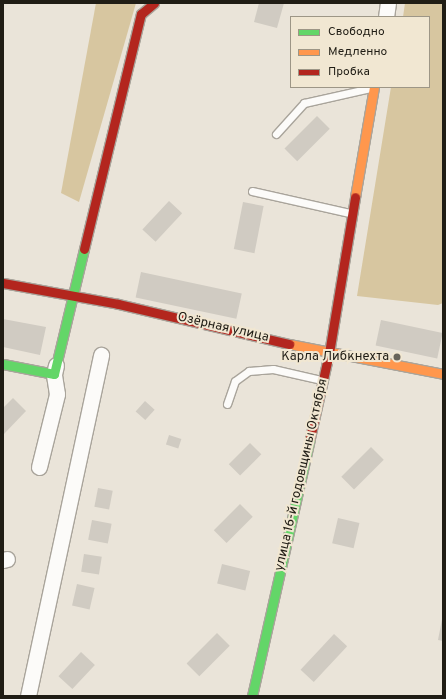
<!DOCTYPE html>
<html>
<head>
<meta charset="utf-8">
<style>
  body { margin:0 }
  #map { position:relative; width:446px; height:699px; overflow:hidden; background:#eae4d9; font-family:Overpass,sans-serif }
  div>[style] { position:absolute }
  .forest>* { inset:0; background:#d7c6a0 }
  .building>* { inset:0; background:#d0cbc2; transform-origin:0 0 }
  .roads { filter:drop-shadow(1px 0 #a9a49b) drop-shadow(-1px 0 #a9a49b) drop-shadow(0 1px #a9a49b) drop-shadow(0 -1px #a9a49b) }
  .lane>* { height:7px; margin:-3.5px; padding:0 3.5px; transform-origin:3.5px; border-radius:3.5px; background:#fcfbf9 }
  .street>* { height:15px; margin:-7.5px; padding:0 7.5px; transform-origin:7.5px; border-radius:7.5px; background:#fcfbf9 }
  .fast>* { height:9px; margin:-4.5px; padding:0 4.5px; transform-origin:4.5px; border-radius:4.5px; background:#63d668 }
  .slow>* { height:9px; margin:-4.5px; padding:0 4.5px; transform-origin:4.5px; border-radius:4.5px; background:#ff974d }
  .jam>* { height:9px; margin:-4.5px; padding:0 4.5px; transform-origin:4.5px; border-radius:4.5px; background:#b3261e }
  .dots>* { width:11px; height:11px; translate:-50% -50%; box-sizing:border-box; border:2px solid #f1e7d2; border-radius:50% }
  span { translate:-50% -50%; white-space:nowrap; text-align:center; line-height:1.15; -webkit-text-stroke:4px #f1e7d2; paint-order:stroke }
  .street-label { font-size:13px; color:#201d15 }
  .poi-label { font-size:13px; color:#201d15 }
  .right { translate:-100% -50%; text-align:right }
  .frame { position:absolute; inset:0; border:4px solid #201d15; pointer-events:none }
  .legend { position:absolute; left:290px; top:16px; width:140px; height:72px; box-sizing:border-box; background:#f1e7d2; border:1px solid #9d9686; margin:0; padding:5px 7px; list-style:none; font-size:12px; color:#201d15 }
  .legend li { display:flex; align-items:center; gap:8px; height:20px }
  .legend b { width:20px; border:1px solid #9d9686 }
</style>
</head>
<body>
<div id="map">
  <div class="forest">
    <i style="clip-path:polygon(96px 3px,136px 3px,79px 202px,61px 193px)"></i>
    <i style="clip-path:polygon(405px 3px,443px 3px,443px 303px,438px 305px,357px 296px,391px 87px,429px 87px,429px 17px,403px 17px)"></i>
  </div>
  <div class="building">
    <i style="clip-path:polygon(259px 3px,284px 3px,277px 28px,254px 22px)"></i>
    <i style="left:317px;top:116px;width:18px;height:46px;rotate:45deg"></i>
    <i style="left:169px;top:201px;width:18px;height:39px;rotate:43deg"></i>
    <i style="left:243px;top:202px;width:21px;height:48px;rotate:11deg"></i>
    <i style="left:141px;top:272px;width:103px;height:26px;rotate:12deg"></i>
    <i style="clip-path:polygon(3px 319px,46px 327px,40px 355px,3px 347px)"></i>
    <i style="left:381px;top:320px;width:63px;height:26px;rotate:12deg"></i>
    <i style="clip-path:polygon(13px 398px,26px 411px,3px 435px,3px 408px)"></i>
    <i style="left:145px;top:401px;width:13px;height:14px;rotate:42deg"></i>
    <i style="left:169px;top:435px;width:13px;height:10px;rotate:18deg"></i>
    <i style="left:250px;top:443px;width:16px;height:30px;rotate:45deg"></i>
    <i style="left:371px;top:447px;width:18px;height:42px;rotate:45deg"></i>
    <i style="left:98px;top:488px;width:15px;height:19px;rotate:11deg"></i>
    <i style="left:240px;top:504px;width:18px;height:37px;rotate:45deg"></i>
    <i style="left:338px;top:518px;width:22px;height:26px;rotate:13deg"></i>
    <i style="left:92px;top:520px;width:20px;height:20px;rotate:11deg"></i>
    <i style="left:84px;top:554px;width:18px;height:18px;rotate:9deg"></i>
    <i style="left:222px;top:564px;width:29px;height:20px;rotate:14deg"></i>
    <i style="left:77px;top:584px;width:18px;height:22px;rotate:13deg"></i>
    <i style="clip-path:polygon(443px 614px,443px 641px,438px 640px)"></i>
    <i style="left:217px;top:633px;width:18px;height:43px;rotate:45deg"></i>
    <i style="left:334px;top:634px;width:18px;height:49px;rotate:43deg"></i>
    <i style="left:81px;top:652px;width:19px;height:33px;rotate:43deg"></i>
  </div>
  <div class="roads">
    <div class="lane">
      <i style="left:276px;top:134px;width:42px;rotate:-47.9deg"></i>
      <i style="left:304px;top:103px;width:69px;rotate:-12.6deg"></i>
      <i style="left:252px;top:191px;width:100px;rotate:12.7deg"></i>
      <i style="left:227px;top:404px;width:24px;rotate:-71deg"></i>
      <i style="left:235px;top:381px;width:17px;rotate:-36deg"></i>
      <i style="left:249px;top:371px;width:24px;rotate:-5deg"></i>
      <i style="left:273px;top:369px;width:49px;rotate:12.9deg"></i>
    </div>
    <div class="street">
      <i style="left:386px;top:17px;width:14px;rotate:-82deg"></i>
      <i style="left:39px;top:467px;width:75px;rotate:-76.1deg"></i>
      <i style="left:57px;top:394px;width:20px;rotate:-99deg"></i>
      <i style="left:54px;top:374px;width:9px;rotate:-77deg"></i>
      <i style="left:3px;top:560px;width:4px;rotate:-14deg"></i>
      <i style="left:28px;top:696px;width:349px;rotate:-77.9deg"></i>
    </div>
    <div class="fast">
      <i style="left:3px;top:364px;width:52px;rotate:11.1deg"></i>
      <i style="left:54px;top:374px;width:129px;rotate:-76.5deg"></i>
      <i style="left:252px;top:696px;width:264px;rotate:-77.3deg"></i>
    </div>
    <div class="slow">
      <i style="left:355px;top:197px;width:112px;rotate:-80.2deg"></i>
      <i style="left:289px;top:344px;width:157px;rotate:11deg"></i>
    </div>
    <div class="jam">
      <i style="left:84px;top:249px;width:242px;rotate:-76.4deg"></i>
      <i style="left:141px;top:14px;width:17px;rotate:-40deg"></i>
      <i style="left:3px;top:283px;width:117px;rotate:10.3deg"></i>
      <i style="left:118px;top:304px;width:176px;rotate:13.2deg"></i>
      <i style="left:310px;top:438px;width:87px;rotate:-77.4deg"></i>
      <i style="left:329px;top:353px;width:158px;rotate:-80.5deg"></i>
    </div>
  </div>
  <div class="dots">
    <i style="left:397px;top:357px;background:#67635a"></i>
  </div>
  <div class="street-label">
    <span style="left:223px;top:328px;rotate:13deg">Озёрная улица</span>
    <span style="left:302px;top:475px;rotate:-77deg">улица 16-й годовщины Октября</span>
  </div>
  <div class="poi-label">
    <span class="right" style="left:389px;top:357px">Карла Либкнехта</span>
  </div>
  <div class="frame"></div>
  <ul class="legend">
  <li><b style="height:5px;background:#63d668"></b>Свободно</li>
  <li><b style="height:5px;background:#ff974d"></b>Медленно</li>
  <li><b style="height:5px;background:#b3261e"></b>Пробка</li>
  </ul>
</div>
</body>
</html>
